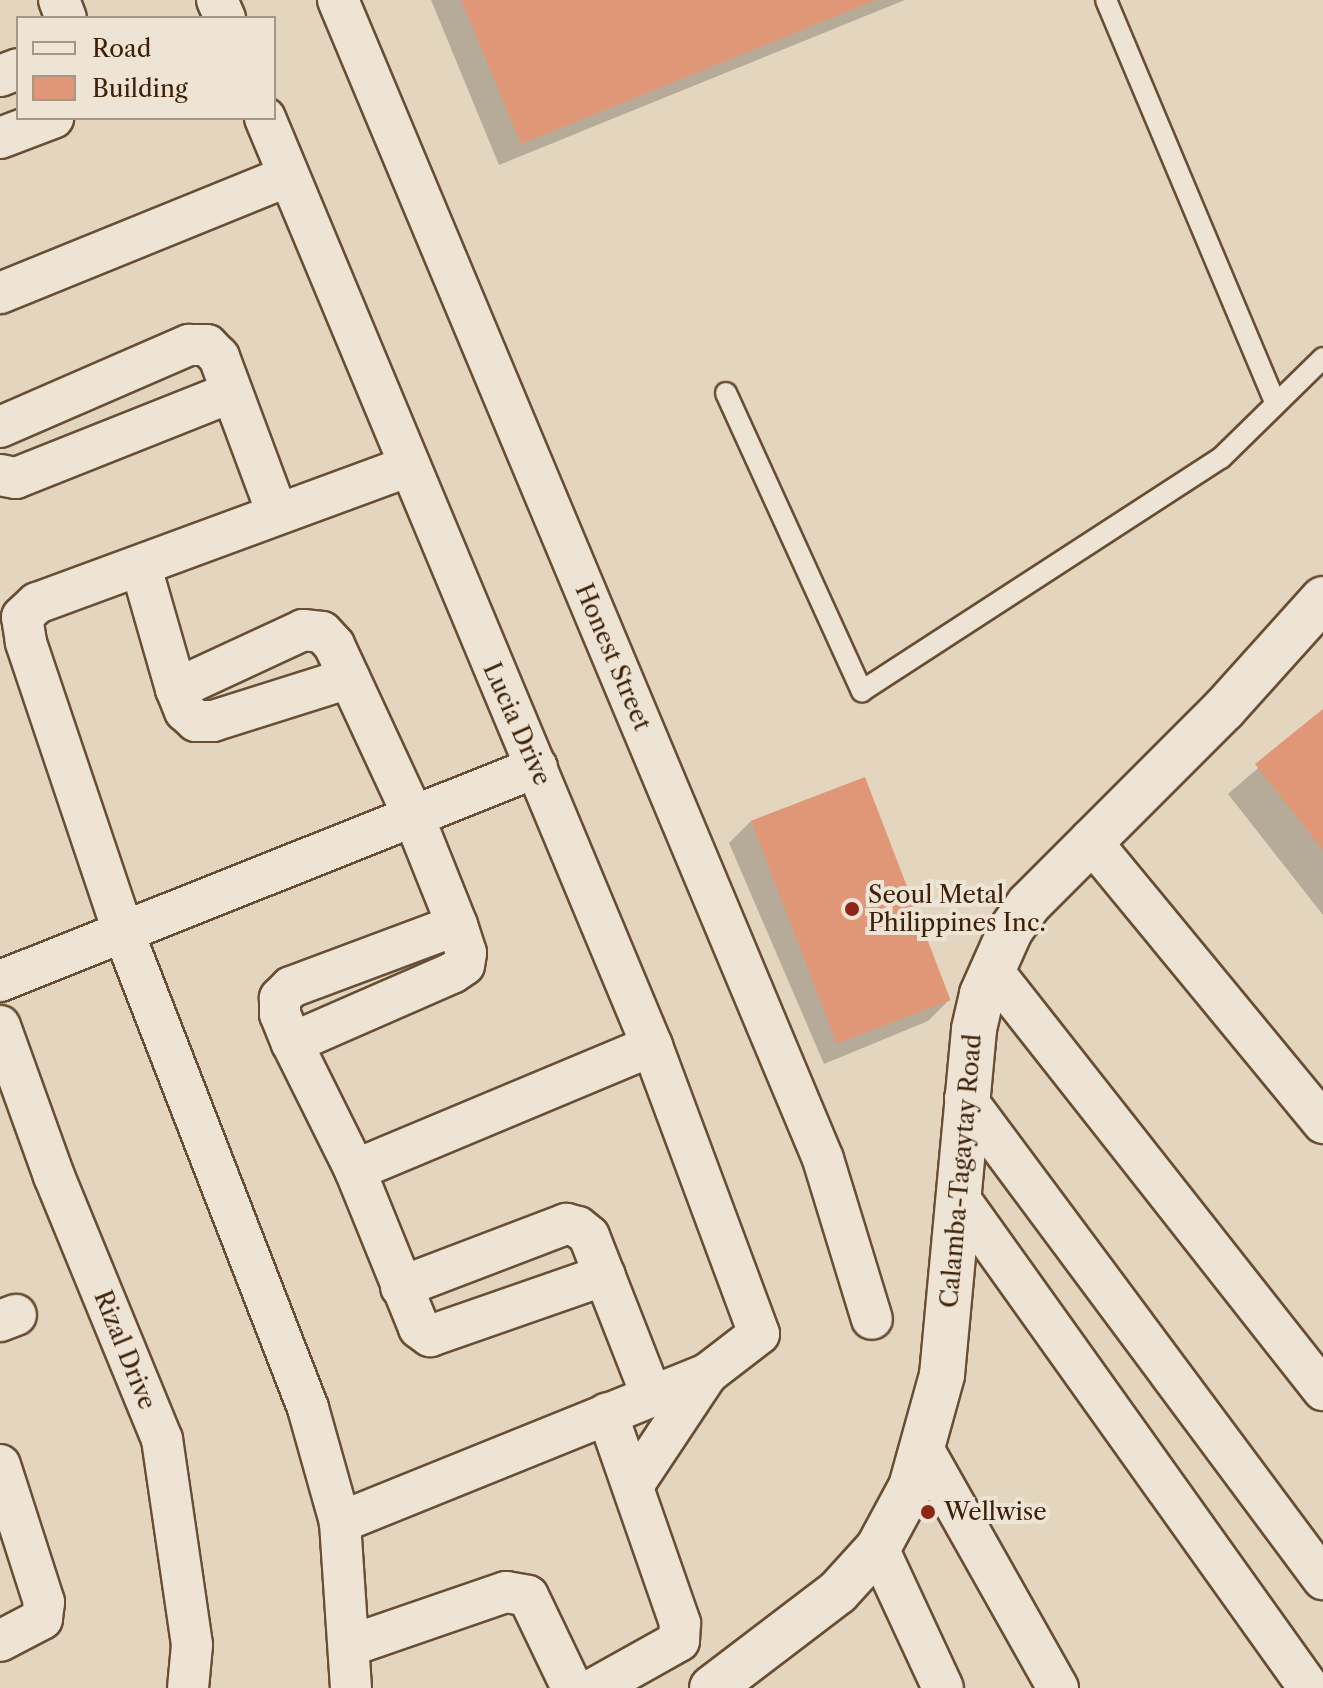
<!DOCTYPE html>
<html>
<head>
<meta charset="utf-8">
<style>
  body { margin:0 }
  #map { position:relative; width:1323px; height:1688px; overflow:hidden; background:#e4d6be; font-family:"Libre Caslon Text",serif }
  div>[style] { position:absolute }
  .shadow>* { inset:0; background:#0003 }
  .building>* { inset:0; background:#df9778; transform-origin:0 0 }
  .roads { filter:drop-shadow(2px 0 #684e34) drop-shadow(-2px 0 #684e34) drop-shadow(0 2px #684e34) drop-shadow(0 -2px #684e34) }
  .lane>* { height:20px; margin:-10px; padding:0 10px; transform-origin:10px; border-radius:10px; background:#ede4d5 }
  .street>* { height:40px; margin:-20px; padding:0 20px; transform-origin:20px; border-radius:20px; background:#ede4d5 }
  .secondary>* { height:44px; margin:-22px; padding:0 22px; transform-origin:22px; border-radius:22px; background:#ede4d5 }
  .dots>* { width:22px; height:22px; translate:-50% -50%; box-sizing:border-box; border:4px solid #ede4d5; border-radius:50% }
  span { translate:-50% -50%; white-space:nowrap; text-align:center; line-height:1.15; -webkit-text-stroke:8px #ede4d5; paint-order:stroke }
  .street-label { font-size:24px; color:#3e2106 }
  .poi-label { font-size:24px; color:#3e2106 }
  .left { translate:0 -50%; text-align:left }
  .legend { position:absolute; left:16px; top:16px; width:260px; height:104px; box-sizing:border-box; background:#ede4d5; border:2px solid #a79682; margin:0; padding:10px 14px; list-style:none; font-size:24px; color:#3e2106 }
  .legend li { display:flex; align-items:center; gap:16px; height:40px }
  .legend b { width:40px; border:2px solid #a79682 }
</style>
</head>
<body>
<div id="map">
  <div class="shadow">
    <i style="clip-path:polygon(431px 0,905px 0,499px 165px)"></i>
    <i style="clip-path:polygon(1323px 712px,1323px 915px,1228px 794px)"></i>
    <i style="clip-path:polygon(751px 821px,950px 999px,928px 1021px,824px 1064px,729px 843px)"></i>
  </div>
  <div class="building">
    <i style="clip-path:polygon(461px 0,876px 0,521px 144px)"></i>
    <i style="clip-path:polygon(1323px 709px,1323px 850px,1255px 764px)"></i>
    <i style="left:865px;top:777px;width:239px;height:122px;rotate:69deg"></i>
  </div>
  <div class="roads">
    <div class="lane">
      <i style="left:1106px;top:0;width:438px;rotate:67.2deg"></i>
      <i style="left:726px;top:393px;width:328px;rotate:65.5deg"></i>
      <i style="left:862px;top:691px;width:428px;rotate:-33deg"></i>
      <i style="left:1221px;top:458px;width:143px;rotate:-44.4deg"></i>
    </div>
    <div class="street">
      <i style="left:59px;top:0;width:19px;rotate:69deg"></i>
      <i style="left:217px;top:0;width:20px;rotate:66deg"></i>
      <i style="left:338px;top:0;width:1256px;rotate:67.29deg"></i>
      <i style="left:823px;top:1159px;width:167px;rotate:73deg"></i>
      <i style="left:0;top:76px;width:19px;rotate:-21deg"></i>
      <i style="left:265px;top:118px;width:1005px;rotate:67.36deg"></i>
      <i style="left:652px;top:1046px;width:307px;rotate:69.6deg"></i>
      <i style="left:759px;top:1334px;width:66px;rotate:142.4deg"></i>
      <i style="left:707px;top:1374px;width:396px;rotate:158deg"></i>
      <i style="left:0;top:138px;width:57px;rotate:-20.7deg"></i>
      <i style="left:0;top:293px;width:311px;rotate:-22.1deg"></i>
      <i style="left:0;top:427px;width:206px;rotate:-23.5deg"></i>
      <i style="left:189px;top:345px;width:18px"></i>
      <i style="left:207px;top:345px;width:17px;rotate:45deg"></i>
      <i style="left:219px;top:357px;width:166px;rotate:69.6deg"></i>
      <i style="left:0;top:475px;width:16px;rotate:11deg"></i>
      <i style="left:16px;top:478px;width:232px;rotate:-21.7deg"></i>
      <i style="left:141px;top:567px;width:127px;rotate:74deg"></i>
      <i style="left:176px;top:689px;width:24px;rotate:68deg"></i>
      <i style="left:185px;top:711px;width:15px;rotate:42deg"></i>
      <i style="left:196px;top:721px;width:17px"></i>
      <i style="left:213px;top:721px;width:143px;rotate:-17.5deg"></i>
      <i style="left:176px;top:689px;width:140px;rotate:-24.9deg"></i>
      <i style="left:303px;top:630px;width:19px;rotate:6deg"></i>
      <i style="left:322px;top:632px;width:18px;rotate:47deg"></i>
      <i style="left:334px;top:645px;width:187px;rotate:65.1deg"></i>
      <i style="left:413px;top:815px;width:118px;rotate:68.2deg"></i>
      <i style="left:457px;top:925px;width:29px;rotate:72deg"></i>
      <i style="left:466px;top:953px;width:12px;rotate:99deg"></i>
      <i style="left:464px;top:965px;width:14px;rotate:146deg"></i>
      <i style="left:452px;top:973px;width:175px;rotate:156.4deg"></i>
      <i style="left:1090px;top:840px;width:367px;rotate:50.5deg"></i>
      <i style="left:457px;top:925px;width:177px;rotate:159.5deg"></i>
      <i style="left:291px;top:987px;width:16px;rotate:135deg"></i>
      <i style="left:280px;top:998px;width:16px;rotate:90deg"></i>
      <i style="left:280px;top:1014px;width:31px;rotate:68deg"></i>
      <i style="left:292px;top:1043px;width:142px;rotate:63.6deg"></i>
      <i style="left:355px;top:1170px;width:170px;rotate:67.9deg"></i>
      <i style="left:419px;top:1328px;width:14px;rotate:36deg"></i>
      <i style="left:430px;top:1336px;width:185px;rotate:-19.2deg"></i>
      <i style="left:992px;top:970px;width:535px;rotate:51.76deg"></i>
      <i style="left:0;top:981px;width:578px;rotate:-21.73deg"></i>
      <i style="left:0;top:1026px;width:159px;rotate:70.2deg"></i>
      <i style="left:54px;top:1176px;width:284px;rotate:67.7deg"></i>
      <i style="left:162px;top:1439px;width:208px;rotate:81.7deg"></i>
      <i style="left:192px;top:1645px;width:43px;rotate:95.3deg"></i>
      <i style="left:965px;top:1098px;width:600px;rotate:53.34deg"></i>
      <i style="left:355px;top:1170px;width:322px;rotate:-22.7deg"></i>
      <i style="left:957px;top:1195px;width:606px;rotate:54.47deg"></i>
      <i style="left:401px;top:1287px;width:177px;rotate:-20.9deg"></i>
      <i style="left:566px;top:1224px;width:12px;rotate:14deg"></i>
      <i style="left:578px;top:1227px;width:14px;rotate:39deg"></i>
      <i style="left:589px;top:1236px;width:170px;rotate:68.6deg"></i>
      <i style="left:0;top:1321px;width:17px;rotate:-21deg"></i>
      <i style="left:925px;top:1452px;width:271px;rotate:60.6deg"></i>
      <i style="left:0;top:1465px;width:144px;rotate:72.2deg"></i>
      <i style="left:44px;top:1602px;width:17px;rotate:97deg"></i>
      <i style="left:42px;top:1619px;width:47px;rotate:152.4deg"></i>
      <i style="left:634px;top:1484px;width:132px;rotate:-56.4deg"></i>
      <i style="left:878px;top:1548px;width:154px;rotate:65.1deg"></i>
      <i style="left:349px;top:1646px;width:166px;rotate:-19deg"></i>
      <i style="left:506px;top:1592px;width:22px;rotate:10deg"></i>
      <i style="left:528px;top:1596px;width:102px;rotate:64.4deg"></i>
      <i style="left:351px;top:1688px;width:166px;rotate:-93.8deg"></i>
      <i style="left:340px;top:1522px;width:118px;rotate:-105.7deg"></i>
      <i style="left:308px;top:1408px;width:512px;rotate:-111.2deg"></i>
      <i style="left:123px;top:931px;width:305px;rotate:-108.6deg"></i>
      <i style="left:26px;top:642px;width:25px;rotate:-99deg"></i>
      <i style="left:22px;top:617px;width:21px;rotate:-43deg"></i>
      <i style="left:37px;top:603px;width:397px;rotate:-20.2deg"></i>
      <i style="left:595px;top:1688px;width:96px;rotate:-29.2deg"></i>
      <i style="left:679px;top:1641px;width:18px;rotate:-87deg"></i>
      <i style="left:680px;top:1623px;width:222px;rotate:-109.2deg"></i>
    </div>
    <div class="secondary">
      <i style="left:712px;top:1688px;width:158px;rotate:-37.3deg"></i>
      <i style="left:838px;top:1592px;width:59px;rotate:-47.7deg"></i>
      <i style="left:878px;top:1548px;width:69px;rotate:-61.6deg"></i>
      <i style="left:911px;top:1487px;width:116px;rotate:-74.5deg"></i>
      <i style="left:942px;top:1375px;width:347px;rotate:-84.7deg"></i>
      <i style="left:974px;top:1029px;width:36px;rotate:-77deg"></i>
      <i style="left:982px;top:994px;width:69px;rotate:-66deg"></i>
      <i style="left:1010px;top:931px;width:33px;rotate:-55deg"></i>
      <i style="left:1029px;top:904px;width:276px;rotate:-45deg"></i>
      <i style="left:1224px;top:709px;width:148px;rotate:-48deg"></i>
    </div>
  </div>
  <div class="dots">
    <i style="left:852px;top:909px;background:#8f2418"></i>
    <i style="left:928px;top:1512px;background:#8f2418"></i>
  </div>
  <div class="street-label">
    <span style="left:613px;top:657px;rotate:67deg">Honest Street</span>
    <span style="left:517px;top:724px;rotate:66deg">Lucia Drive</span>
    <span style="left:961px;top:1171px;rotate:-85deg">Calamba-Tagaytay Road</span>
    <span style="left:125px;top:1350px;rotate:68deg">Rizal Drive</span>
  </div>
  <div class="poi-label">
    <span class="left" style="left:868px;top:909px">Seoul Metal<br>Philippines Inc.</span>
    <span class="left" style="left:944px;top:1512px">Wellwise</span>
  </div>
  <ul class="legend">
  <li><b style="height:10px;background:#ede4d5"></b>Road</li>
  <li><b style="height:22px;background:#df9778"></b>Building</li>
  </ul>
</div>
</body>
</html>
